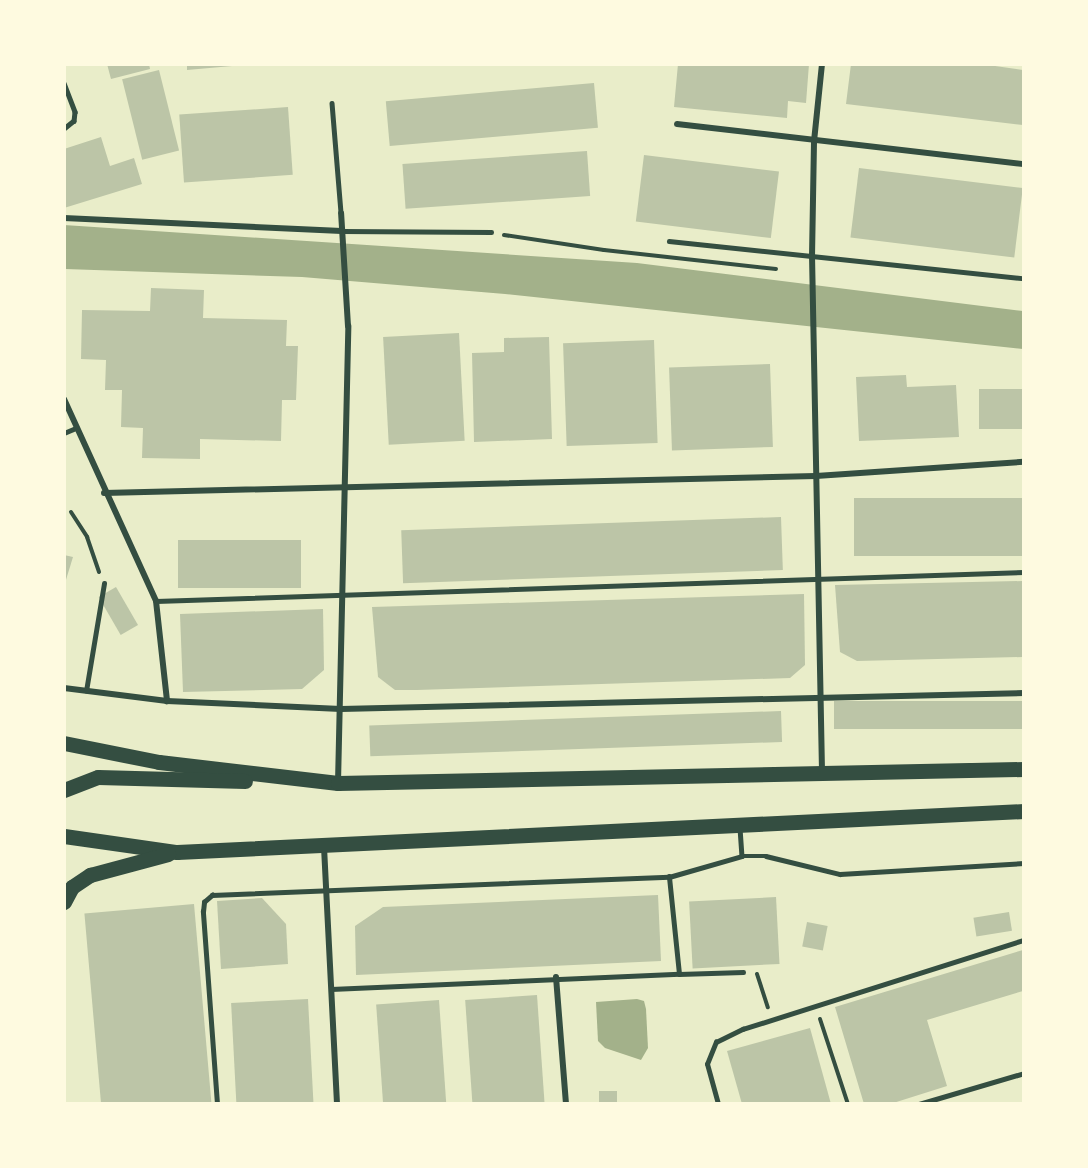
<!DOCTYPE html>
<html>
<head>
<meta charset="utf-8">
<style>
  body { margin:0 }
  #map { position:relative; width:1088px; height:1168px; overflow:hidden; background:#e9edc9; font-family:"Asap Condensed",sans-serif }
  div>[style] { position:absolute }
  .water>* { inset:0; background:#a3b18a }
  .building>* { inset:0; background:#bcc5a7; transform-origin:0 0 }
  .path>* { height:4px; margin:-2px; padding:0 2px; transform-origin:2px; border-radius:2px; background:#344e41 }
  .service>* { height:4.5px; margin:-2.25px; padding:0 2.25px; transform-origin:2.25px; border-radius:2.25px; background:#344e41 }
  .minor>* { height:6px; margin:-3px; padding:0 3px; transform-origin:3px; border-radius:3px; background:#344e41 }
  .primary>* { height:15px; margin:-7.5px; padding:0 7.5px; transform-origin:7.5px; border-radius:7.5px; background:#344e41 }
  span { translate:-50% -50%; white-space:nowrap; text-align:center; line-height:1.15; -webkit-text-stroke:6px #fefae0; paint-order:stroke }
  .frame { position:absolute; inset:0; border:66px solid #fefae0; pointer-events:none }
</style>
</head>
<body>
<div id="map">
  <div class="water">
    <i style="clip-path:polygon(64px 225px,637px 263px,1023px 311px,1023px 349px,505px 294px,302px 277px,65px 269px)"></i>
    <i style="clip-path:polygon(637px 999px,644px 1001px,646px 1009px,648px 1048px,641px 1060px,605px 1048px,598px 1041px,596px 1002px)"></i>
  </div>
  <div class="building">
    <i style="clip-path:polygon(107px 64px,149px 64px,150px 69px,111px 79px)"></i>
    <i style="clip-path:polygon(187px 64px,232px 64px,232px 66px,187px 70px)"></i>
    <i style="clip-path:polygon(678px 64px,809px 64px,806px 103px,788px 101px,787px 118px,674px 107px)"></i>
    <i style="clip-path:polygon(851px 64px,981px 64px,1023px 70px,1023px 125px,846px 104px)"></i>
    <i style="left:159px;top:70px;width:83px;height:38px;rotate:76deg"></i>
    <i style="left:594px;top:83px;width:45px;height:209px;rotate:85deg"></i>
    <i style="left:288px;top:107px;width:68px;height:109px;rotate:86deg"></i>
    <i style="clip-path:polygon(101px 137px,110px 166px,134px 158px,142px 184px,64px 208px,64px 149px)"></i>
    <i style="left:587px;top:151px;width:45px;height:185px;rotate:86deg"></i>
    <i style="left:644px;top:155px;width:136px;height:67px;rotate:7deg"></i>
    <i style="left:859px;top:168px;width:165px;height:70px;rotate:7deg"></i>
    <i style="clip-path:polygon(151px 288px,204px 290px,203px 318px,287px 320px,286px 346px,298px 346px,296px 400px,282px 400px,281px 441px,200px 439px,200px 459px,142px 458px,143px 428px,121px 427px,122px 390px,105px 390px,106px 360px,81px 359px,82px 310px,150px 311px)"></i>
    <i style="left:459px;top:333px;width:108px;height:76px;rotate:87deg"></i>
    <i style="clip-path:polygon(549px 337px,552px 439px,474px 442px,472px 353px,504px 352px,504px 338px)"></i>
    <i style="left:654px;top:340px;width:103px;height:91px;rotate:88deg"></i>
    <i style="left:770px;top:364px;width:83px;height:101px;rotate:88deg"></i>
    <i style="clip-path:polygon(906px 375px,907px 387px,956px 385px,959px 437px,859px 441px,856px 377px)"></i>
    <i style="left:1023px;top:389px;width:40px;height:44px;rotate:90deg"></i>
    <i style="left:1023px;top:498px;width:58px;height:169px;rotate:90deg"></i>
    <i style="left:781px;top:517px;width:53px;height:380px;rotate:88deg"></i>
    <i style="left:301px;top:540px;width:48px;height:123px;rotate:90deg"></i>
    <i style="clip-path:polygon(64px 555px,73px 557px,65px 583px,64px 583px)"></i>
    <i style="clip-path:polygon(1023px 581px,1023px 657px,857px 661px,840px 652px,835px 585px)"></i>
    <i style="left:116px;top:587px;width:44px;height:20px;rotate:60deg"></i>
    <i style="clip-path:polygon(804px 594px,805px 665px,790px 678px,417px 690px,395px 690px,378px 677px,372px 607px)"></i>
    <i style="clip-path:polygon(323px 609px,324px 670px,302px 689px,183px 692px,180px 614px)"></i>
    <i style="left:1023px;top:701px;width:28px;height:189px;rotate:90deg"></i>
    <i style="left:781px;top:711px;width:31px;height:412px;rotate:88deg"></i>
    <i style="clip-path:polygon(658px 895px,661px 961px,356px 975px,355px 926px,383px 907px)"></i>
    <i style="left:776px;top:897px;width:67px;height:87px;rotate:87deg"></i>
    <i style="clip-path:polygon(262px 898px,286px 924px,288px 964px,221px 969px,217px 901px)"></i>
    <i style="left:194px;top:904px;width:201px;height:110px;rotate:85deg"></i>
    <i style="left:1009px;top:912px;width:19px;height:36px;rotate:81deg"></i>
    <i style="left:807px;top:922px;width:21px;height:25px;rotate:11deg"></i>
    <i style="clip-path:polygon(1023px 950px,1023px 991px,927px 1020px,947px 1086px,890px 1104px,864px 1104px,835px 1007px)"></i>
    <i style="left:537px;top:995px;width:109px;height:72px;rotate:86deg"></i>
    <i style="left:308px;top:999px;width:105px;height:77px;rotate:87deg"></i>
    <i style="left:439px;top:1000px;width:104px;height:63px;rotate:86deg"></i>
    <i style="clip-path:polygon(810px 1028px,831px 1104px,742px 1104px,727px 1051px)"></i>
    <i style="left:617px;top:1091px;width:13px;height:18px;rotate:90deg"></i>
  </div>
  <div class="path">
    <i style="left:504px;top:235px;width:101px;rotate:8.5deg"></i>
    <i style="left:604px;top:250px;width:173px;rotate:6.3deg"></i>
    <i style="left:71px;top:512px;width:30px;rotate:57deg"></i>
    <i style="left:87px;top:537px;width:37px;rotate:71deg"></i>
    <i style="left:757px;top:974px;width:35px;rotate:72deg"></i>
    <i style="left:820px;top:1019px;width:89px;rotate:71.8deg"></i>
  </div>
  <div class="service">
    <i style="left:64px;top:83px;width:31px;rotate:69deg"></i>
    <i style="left:75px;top:112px;width:9px;rotate:96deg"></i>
    <i style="left:74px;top:121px;width:13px;rotate:141deg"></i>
    <i style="left:332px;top:103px;width:110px;rotate:85.3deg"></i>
    <i style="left:342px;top:231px;width:149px;rotate:0.4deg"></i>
    <i style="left:669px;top:241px;width:357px;rotate:6deg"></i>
    <i style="left:64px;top:433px;width:13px;rotate:-23deg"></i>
    <i style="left:156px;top:601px;width:868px;rotate:-1.91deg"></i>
    <i style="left:86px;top:691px;width:109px;rotate:-80.5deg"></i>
    <i style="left:740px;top:828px;width:28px;rotate:86deg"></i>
    <i style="left:679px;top:974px;width:64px;rotate:-1.8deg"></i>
    <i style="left:331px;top:989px;width:348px;rotate:-2.5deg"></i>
    <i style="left:679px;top:974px;width:98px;rotate:-95.9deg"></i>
    <i style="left:217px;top:1104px;width:193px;rotate:-94.2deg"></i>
    <i style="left:203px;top:912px;width:10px;rotate:-84deg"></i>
    <i style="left:204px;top:902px;width:11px;rotate:-41deg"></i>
    <i style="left:212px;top:895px;width:457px;rotate:-2.3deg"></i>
    <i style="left:669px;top:877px;width:76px;rotate:-16deg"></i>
    <i style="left:742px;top:856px;width:24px"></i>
    <i style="left:766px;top:856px;width:76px;rotate:13.7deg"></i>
    <i style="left:840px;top:874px;width:184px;rotate:-3.4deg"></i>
    <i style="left:718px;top:1104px;width:41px;rotate:-105.4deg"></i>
    <i style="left:707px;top:1064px;width:24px;rotate:-68deg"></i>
    <i style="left:716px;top:1042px;width:30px;rotate:-26deg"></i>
    <i style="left:743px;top:1029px;width:295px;rotate:-17.6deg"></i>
    <i style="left:919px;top:1104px;width:109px;rotate:-16.4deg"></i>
  </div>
  <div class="minor">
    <i style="left:822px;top:64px;width:78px;rotate:95.9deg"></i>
    <i style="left:814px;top:142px;width:113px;rotate:91deg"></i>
    <i style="left:812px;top:255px;width:516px;rotate:88.89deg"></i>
    <i style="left:677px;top:124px;width:349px;rotate:6.6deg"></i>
    <i style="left:64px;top:218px;width:278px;rotate:2.7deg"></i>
    <i style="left:64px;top:399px;width:222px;rotate:65.5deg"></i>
    <i style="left:156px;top:601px;width:101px;rotate:83.7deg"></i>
    <i style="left:104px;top:493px;width:712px;rotate:-1.37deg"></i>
    <i style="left:816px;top:476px;width:208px;rotate:-3.9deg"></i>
    <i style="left:64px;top:688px;width:104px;rotate:7.2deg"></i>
    <i style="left:167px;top:701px;width:174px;rotate:2.6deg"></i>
    <i style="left:341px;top:709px;width:683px;rotate:-1.34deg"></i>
    <i style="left:338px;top:783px;width:457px;rotate:-88.7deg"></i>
    <i style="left:348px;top:326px;width:113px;rotate:-93.5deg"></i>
    <i style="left:324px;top:847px;width:257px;rotate:87.1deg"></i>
    <i style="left:556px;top:977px;width:127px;rotate:85.5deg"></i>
  </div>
  <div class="primary">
    <i style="left:64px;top:743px;width:97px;rotate:11.3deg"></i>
    <i style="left:159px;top:762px;width:180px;rotate:6.7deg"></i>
    <i style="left:338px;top:783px;width:686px;rotate:-1.17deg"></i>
    <i style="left:64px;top:790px;width:36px;rotate:-21deg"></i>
    <i style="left:98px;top:777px;width:147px;rotate:1.6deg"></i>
    <i style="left:64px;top:836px;width:114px;rotate:8.1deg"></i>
    <i style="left:177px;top:852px;width:848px;rotate:-2.77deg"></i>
    <i style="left:64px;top:902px;width:17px;rotate:-62deg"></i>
    <i style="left:72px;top:887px;width:22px;rotate:-34deg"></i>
    <i style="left:90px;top:875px;width:81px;rotate:-15.1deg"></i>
  </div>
  <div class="frame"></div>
</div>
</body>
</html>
